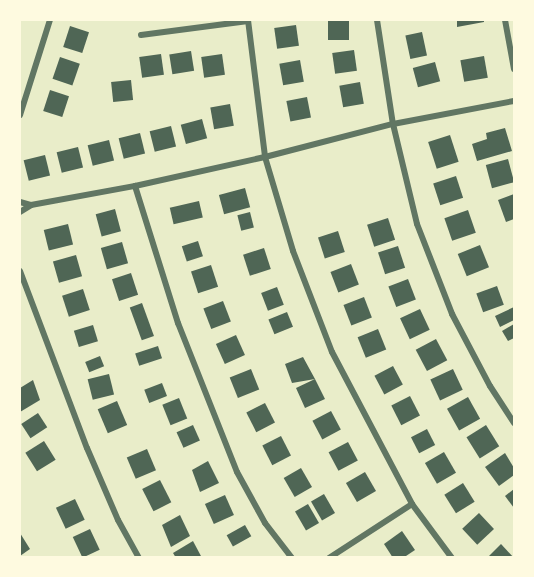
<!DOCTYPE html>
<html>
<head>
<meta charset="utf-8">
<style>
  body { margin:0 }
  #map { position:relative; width:534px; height:577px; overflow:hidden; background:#e9edc9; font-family:"DejaVu Sans",sans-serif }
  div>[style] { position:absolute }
  .building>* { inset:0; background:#4f6655; transform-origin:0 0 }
  .minor>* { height:6px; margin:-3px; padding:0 3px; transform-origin:3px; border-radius:3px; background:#617663 }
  span { translate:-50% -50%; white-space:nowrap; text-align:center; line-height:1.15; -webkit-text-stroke:6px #fefae0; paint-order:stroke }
  .frame { position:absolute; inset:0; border:21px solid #fefae0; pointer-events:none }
</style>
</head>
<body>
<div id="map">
  <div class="building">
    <i style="left:328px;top:20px;width:21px;height:20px"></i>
    <i style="clip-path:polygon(457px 20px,484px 20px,484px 22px,457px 27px)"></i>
    <i style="left:296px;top:25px;width:21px;height:22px;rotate:82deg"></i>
    <i style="left:70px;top:26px;width:20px;height:22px;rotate:18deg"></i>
    <i style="left:422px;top:32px;width:24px;height:17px;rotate:78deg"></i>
    <i style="left:354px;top:50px;width:21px;height:22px;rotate:82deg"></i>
    <i style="left:191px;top:51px;width:20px;height:22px;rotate:81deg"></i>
    <i style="left:161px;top:54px;width:21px;height:22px;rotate:82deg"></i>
    <i style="left:222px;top:54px;width:21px;height:21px;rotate:82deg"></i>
    <i style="left:484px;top:56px;width:22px;height:24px;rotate:80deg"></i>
    <i style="left:60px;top:57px;width:21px;height:23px;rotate:19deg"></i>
    <i style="left:300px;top:60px;width:22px;height:21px;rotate:80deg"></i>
    <i style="left:435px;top:62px;width:20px;height:23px;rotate:75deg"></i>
    <i style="left:131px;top:80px;width:20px;height:20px;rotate:84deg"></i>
    <i style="left:360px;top:82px;width:22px;height:21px;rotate:80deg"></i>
    <i style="left:50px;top:90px;width:20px;height:22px;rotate:18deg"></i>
    <i style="left:307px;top:97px;width:21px;height:21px;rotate:79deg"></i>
    <i style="left:230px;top:104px;width:22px;height:20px;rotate:80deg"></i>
    <i style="left:202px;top:119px;width:20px;height:22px;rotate:75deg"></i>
    <i style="left:171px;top:126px;width:21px;height:22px;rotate:76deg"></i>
    <i style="clip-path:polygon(505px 128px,512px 151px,477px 161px,472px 144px,487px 139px,486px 133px)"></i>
    <i style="left:140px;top:133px;width:21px;height:22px;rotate:76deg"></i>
    <i style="left:450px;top:135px;width:28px;height:23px;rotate:72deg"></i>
    <i style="left:109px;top:140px;width:21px;height:22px;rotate:76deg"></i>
    <i style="left:78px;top:147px;width:21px;height:22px;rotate:76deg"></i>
    <i style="left:45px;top:155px;width:21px;height:22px;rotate:76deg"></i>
    <i style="left:508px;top:159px;width:24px;height:23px;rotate:75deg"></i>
    <i style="left:456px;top:176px;width:23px;height:24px;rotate:72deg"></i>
    <i style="left:245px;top:188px;width:20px;height:27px;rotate:75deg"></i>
    <i style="clip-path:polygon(514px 194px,514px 219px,506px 222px,498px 200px)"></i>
    <i style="left:199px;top:201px;width:17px;height:30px;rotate:77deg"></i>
    <i style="left:115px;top:209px;width:23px;height:20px;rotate:75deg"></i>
    <i style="left:468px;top:210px;width:24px;height:25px;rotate:71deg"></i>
    <i style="left:250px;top:212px;width:16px;height:13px;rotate:76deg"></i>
    <i style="left:388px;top:218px;width:23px;height:22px;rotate:72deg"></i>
    <i style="left:68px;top:224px;width:21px;height:25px;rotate:76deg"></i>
    <i style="left:338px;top:231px;width:22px;height:21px;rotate:72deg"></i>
    <i style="left:198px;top:241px;width:16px;height:17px;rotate:72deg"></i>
    <i style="left:122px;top:242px;width:22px;height:22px;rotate:74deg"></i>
    <i style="left:480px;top:245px;width:24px;height:24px;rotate:68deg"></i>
    <i style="left:398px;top:246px;width:23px;height:21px;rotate:72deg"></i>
    <i style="left:264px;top:248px;width:22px;height:22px;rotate:72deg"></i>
    <i style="left:76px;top:255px;width:22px;height:24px;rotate:74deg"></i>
    <i style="left:351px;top:264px;width:22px;height:22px;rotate:69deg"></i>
    <i style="left:211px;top:265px;width:23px;height:21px;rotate:72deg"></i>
    <i style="left:131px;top:273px;width:23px;height:20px;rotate:72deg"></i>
    <i style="left:408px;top:279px;width:22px;height:21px;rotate:69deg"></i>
    <i style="left:497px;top:286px;width:20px;height:22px;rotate:70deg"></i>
    <i style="left:277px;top:287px;width:19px;height:17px;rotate:69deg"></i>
    <i style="left:83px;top:289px;width:22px;height:22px;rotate:72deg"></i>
    <i style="left:364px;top:297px;width:22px;height:22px;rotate:69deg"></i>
    <i style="left:223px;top:301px;width:22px;height:21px;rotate:69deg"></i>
    <i style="left:142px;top:303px;width:35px;height:13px;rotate:70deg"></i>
    <i style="clip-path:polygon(514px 307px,514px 320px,500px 327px,495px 316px)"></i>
    <i style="left:420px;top:309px;width:23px;height:22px;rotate:65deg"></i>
    <i style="left:287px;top:312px;width:16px;height:20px;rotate:68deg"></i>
    <i style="clip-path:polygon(514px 324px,514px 338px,508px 341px,502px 331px)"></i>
    <i style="left:93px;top:325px;width:17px;height:20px;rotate:73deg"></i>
    <i style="left:378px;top:329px;width:22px;height:22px;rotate:68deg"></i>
    <i style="left:236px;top:335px;width:22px;height:22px;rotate:66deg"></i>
    <i style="left:436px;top:339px;width:24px;height:23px;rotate:62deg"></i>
    <i style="left:158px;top:346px;width:13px;height:24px;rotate:72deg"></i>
    <i style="left:100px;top:356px;width:11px;height:16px;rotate:68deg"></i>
    <i style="clip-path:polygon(303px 357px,315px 379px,325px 399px,305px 408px,296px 388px,315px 379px,292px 383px,285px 364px)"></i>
    <i style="left:393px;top:366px;width:21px;height:21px;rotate:62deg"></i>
    <i style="left:251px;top:369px;width:22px;height:23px;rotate:68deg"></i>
    <i style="left:453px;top:369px;width:23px;height:25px;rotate:65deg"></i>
    <i style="left:109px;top:374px;width:21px;height:22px;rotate:76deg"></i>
    <i style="clip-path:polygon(33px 380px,40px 400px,20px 412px,20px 388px)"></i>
    <i style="left:162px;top:383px;width:14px;height:19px;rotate:69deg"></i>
    <i style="left:410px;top:396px;width:22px;height:21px;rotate:63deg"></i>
    <i style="left:468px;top:397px;width:25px;height:24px;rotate:61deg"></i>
    <i style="left:179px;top:398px;width:22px;height:18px;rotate:68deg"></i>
    <i style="left:117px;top:401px;width:26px;height:21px;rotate:67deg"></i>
    <i style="left:265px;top:403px;width:22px;height:21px;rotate:63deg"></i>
    <i style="left:331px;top:411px;width:21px;height:21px;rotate:62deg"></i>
    <i style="left:38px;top:413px;width:17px;height:20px;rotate:57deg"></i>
    <i style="left:193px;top:425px;width:17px;height:18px;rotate:66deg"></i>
    <i style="left:486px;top:425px;width:25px;height:23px;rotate:58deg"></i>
    <i style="left:427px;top:429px;width:18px;height:18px;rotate:63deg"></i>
    <i style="left:281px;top:436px;width:22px;height:21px;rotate:63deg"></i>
    <i style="left:44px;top:441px;width:22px;height:22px;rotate:58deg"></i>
    <i style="left:348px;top:442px;width:21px;height:22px;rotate:62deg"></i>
    <i style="left:147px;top:449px;width:23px;height:22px;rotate:67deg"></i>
    <i style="left:444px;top:452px;width:24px;height:22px;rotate:60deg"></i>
    <i style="clip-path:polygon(505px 453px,514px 468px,514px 475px,499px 486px,485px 467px)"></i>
    <i style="clip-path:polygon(208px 461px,219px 483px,200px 492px,192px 470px)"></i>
    <i style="left:301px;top:468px;width:22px;height:20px;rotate:60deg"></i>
    <i style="left:365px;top:472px;width:22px;height:22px;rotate:60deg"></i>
    <i style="left:160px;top:480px;width:25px;height:20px;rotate:63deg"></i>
    <i style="left:463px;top:483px;width:22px;height:22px;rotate:58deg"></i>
    <i style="clip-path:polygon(514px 489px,514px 508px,505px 496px)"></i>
    <i style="left:324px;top:494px;width:22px;height:15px;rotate:60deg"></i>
    <i style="left:225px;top:495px;width:22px;height:22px;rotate:66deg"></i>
    <i style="left:75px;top:499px;width:23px;height:21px;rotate:65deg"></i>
    <i style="left:308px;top:504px;width:22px;height:15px;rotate:60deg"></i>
    <i style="left:479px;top:513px;width:22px;height:23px;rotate:47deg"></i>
    <i style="clip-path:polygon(180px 515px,190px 536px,171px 547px,162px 525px)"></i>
    <i style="left:245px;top:525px;width:13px;height:21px;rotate:61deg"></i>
    <i style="left:90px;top:529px;width:23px;height:19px;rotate:65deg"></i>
    <i style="clip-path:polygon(402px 531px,415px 550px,403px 558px,393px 558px,384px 544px)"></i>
    <i style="clip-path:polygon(20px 533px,30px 549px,20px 556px)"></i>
    <i style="clip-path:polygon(193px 541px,202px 558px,176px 558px,173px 553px)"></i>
    <i style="clip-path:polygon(501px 544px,514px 558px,487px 558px)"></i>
  </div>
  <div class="minor">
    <i style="left:248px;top:20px;width:138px;rotate:82.9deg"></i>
    <i style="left:265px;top:157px;width:98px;rotate:73.4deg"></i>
    <i style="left:293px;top:251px;width:108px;rotate:68.9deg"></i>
    <i style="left:332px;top:352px;width:172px;rotate:62.2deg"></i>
    <i style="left:412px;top:504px;width:67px;rotate:53.5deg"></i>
    <i style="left:377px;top:20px;width:105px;rotate:81.3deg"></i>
    <i style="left:393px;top:124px;width:103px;rotate:76.5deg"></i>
    <i style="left:417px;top:224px;width:97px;rotate:68.7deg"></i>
    <i style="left:452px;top:314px;width:81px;rotate:62.2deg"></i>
    <i style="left:490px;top:386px;width:44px;rotate:57deg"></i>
    <i style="left:505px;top:20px;width:50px;rotate:79.6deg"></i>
    <i style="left:141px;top:35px;width:108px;rotate:-7.5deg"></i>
    <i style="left:20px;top:115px;width:100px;rotate:-72.5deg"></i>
    <i style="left:135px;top:186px;width:144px;rotate:72.6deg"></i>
    <i style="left:178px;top:323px;width:160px;rotate:68.4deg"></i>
    <i style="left:237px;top:472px;width:58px;rotate:61.2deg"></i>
    <i style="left:265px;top:523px;width:44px;rotate:52.4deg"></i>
    <i style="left:20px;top:202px;width:11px;rotate:15deg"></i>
    <i style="left:31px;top:205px;width:106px;rotate:-10.4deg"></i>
    <i style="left:135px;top:186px;width:133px;rotate:-12.6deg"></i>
    <i style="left:265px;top:157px;width:132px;rotate:-14.5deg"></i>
    <i style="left:393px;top:124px;width:123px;rotate:-10.8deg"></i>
    <i style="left:20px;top:212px;width:13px;rotate:-32deg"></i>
    <i style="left:20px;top:271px;width:189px;rotate:69.3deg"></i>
    <i style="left:87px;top:448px;width:78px;rotate:66.7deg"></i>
    <i style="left:118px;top:520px;width:43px;rotate:61.1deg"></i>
    <i style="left:329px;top:558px;width:99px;rotate:-33deg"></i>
  </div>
  <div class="frame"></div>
</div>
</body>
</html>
